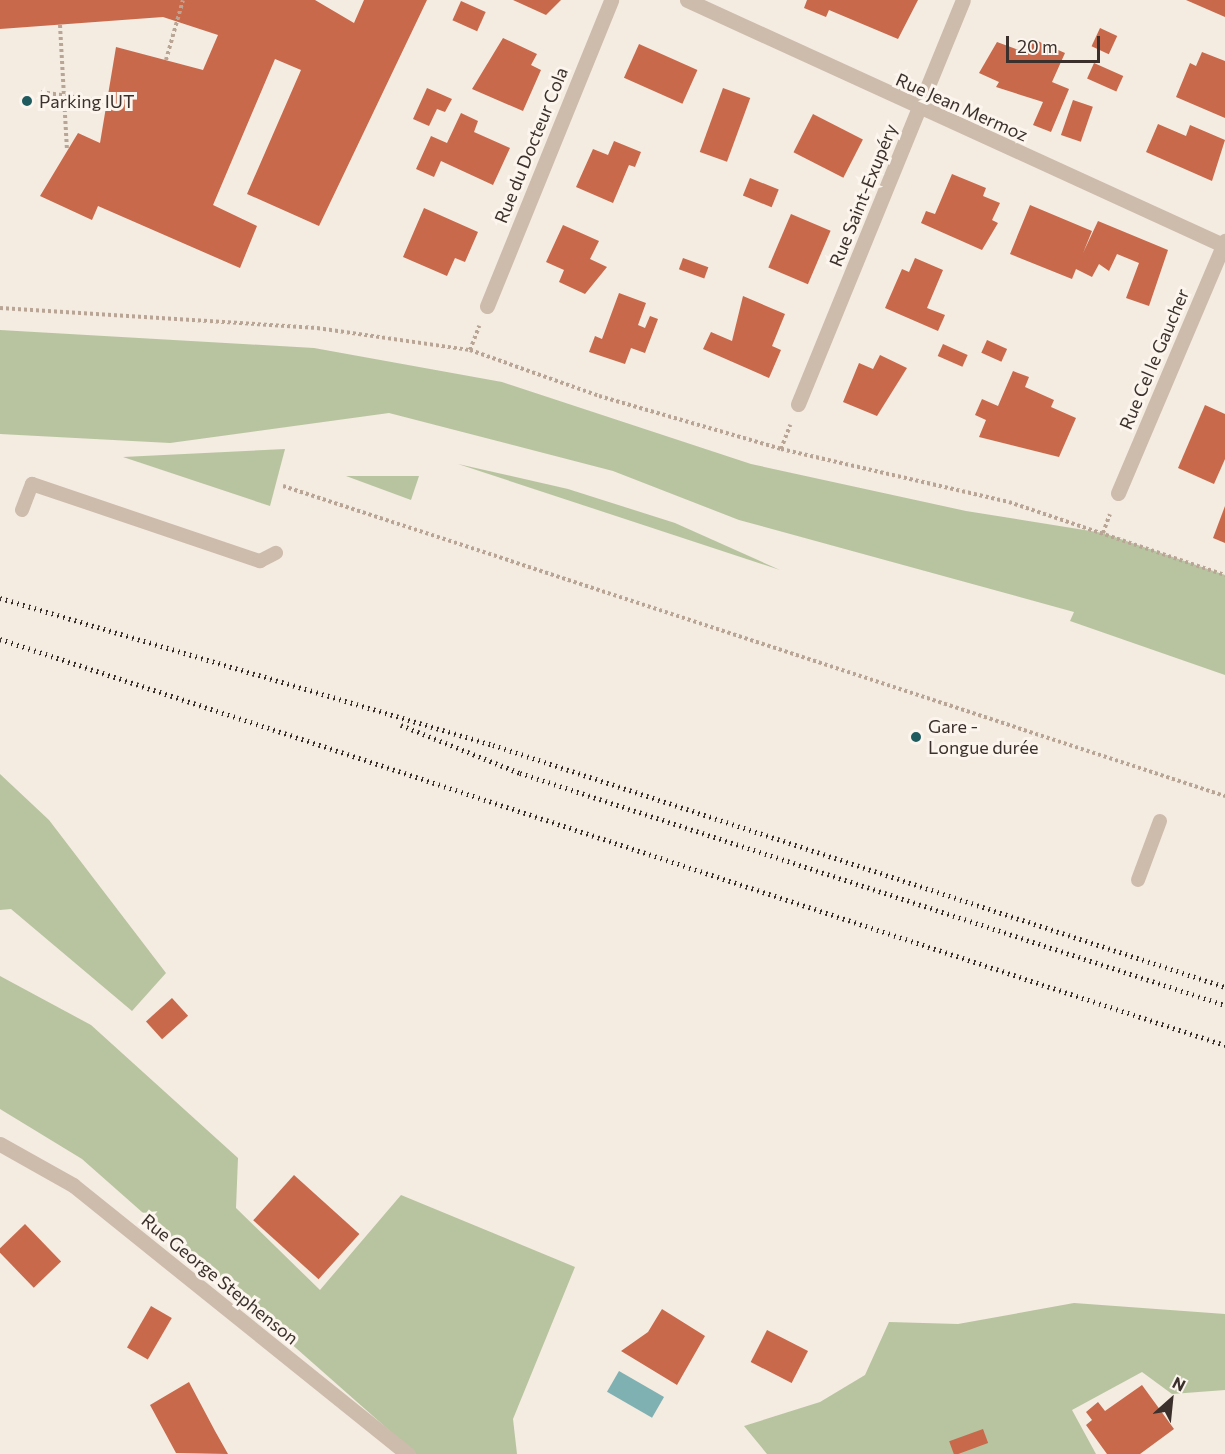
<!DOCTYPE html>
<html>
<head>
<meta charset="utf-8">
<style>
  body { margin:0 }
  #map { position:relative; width:1225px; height:1454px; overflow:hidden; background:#f4ebe1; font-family:Commissioner,sans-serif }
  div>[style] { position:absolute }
  .green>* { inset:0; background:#b8c4a0 }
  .water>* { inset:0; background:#7fb0b2; transform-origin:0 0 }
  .building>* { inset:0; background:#c8694b; transform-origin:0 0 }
  .path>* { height:4px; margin-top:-2px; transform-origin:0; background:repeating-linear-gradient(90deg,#b9a596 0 3px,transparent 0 6px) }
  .lane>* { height:14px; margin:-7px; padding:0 7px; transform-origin:7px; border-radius:7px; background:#cdbbac }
  .street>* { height:15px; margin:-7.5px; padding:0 7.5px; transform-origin:7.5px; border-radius:7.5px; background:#cdbbac }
  .rail>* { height:4.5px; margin-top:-2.25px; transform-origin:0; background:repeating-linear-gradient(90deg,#3b302b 0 1.5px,transparent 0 6px) }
  .dots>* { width:16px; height:16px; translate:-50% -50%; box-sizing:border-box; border:3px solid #fbf5ee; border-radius:50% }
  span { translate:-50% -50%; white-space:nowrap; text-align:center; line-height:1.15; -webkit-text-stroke:6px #fbf5ee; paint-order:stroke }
  .poi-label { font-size:18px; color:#3b302b }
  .left { translate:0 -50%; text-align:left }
  .street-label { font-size:18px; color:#3b302b }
  .north { position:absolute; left:1141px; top:1370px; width:60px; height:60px; -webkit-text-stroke:4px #fbf5ee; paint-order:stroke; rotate:27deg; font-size:16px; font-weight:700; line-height:24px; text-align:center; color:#3b302b }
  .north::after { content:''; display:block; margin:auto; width:21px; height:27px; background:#3b302b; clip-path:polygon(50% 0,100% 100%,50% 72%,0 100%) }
  .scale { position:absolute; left:1006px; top:36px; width:94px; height:27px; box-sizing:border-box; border:3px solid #3b302b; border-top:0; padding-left:8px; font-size:18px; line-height:21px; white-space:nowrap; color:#3b302b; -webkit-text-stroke:4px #fbf5ee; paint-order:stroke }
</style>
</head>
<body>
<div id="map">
  <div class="green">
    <i style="clip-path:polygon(0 330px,314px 348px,502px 382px,751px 464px,966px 511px,1103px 533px,1225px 575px,1225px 675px,1070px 621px,1074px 612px,739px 520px,613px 471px,389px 413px,170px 443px,0 434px)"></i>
    <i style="clip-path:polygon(285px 449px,270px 506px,123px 457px)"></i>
    <i style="clip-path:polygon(458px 464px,568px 489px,675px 523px,780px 570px)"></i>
    <i style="clip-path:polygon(346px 476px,419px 476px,411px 500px)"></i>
    <i style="clip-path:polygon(0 774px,49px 820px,166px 973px,132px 1011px,11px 909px,0 910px)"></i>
    <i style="clip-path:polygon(0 976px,91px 1025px,238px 1158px,236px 1208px,320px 1290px,401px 1195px,575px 1267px,513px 1419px,517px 1454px,416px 1454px,82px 1159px,0 1109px)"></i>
    <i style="clip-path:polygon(1074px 1303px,1225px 1314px,1225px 1390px,1172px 1394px,1142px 1372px,1072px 1410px,1096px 1454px,767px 1454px,744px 1426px,820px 1402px,865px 1375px,889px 1322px,958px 1324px)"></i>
  </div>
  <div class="water">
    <i style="left:619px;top:1371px;width:52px;height:24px;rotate:30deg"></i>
  </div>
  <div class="building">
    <i style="clip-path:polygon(0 0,315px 0,354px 23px,364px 0,427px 0,319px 226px,247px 194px,301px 70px,275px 59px,213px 205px,257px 226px,240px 268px,98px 206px,92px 220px,40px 196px,78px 133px,100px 143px,116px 47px,203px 70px,218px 35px,163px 17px,0 29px)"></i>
    <i style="clip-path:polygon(513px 0,561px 0,546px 15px)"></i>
    <i style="clip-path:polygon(807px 0,918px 0,898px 39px,829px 10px,826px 17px,804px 8px)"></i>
    <i style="clip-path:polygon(1186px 0,1225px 0,1225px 17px)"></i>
    <i style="left:461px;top:1px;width:27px;height:21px;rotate:24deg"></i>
    <i style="left:1100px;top:28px;width:19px;height:20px;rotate:25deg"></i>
    <i style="clip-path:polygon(503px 38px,537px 54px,531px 65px,541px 70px,523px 111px,472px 89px)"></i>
    <i style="clip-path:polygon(1033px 39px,1065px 53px,1052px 82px,1069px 89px,1051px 132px,1033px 125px,1043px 102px,996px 87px,999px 82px,979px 73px,997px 42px,1027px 53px)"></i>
    <i style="left:639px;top:44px;width:64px;height:37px;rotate:24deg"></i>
    <i style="clip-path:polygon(1202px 52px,1225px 61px,1225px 118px,1176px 97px,1190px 63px,1196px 66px)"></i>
    <i style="left:1094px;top:63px;width:32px;height:17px;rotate:24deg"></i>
    <i style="clip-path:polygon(427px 88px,452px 99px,445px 112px,437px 109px,429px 126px,413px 119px)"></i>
    <i style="left:723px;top:88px;width:29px;height:68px;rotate:20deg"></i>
    <i style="left:1073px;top:100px;width:21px;height:37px;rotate:19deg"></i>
    <i style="clip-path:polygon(461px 113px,478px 121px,474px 132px,510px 148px,493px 185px,441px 161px,434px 177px,416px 169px,431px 136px,447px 143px)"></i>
    <i style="left:813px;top:114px;width:56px;height:43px;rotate:27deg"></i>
    <i style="clip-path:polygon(1158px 124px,1186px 136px,1190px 125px,1225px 140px,1212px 181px,1146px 152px)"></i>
    <i style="clip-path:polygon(614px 141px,641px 152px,635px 167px,629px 165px,613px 203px,576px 187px,593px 149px,608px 155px)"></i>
    <i style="clip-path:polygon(952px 174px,986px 188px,983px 196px,1000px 203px,992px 220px,998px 223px,982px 250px,921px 223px,926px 211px,935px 214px)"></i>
    <i style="left:750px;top:178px;width:31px;height:19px;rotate:22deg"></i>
    <i style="clip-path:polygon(1030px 205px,1092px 231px,1083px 253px,1098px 221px,1168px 250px,1149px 306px,1126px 298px,1139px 263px,1117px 254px,1109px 271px,1099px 264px,1092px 277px,1076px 269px,1072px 279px,1010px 254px)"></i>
    <i style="clip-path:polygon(424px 208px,478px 232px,465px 262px,455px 258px,447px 276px,403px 257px)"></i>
    <i style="left:791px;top:214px;width:43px;height:58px;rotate:23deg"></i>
    <i style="clip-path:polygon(563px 225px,599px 241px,590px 259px,607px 267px,585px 294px,559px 282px,564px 270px,546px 262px)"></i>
    <i style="left:683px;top:258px;width:27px;height:12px;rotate:20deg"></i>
    <i style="clip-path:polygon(915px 258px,943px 270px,927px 308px,945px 315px,938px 331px,885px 308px,902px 269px,909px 272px)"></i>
    <i style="clip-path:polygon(619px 293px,646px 303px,638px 325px,645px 328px,650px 316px,658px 319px,645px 353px,631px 348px,625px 364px,589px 352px,595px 336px,602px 339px)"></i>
    <i style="clip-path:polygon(743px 296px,785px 314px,772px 346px,781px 350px,769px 378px,703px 349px,711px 332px,732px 341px)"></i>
    <i style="left:987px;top:340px;width:22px;height:14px;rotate:24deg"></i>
    <i style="left:943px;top:344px;width:27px;height:13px;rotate:24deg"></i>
    <i style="clip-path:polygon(880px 355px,907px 368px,877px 416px,843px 402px,859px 363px,873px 369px)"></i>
    <i style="clip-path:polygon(1013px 371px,1029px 377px,1025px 387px,1054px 400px,1051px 407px,1076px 418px,1059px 457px,979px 437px,986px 420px,975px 415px,982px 399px,998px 406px)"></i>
    <i style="clip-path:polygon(1205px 405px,1225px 414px,1225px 459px,1214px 484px,1178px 468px)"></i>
    <i style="clip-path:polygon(1225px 506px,1225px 543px,1213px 538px)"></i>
    <i style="left:172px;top:998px;width:24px;height:35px;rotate:48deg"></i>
    <i style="left:294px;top:1175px;width:88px;height:61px;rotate:42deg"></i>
    <i style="left:25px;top:1224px;width:52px;height:38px;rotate:46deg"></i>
    <i style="left:151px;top:1306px;width:24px;height:48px;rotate:30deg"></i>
    <i style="clip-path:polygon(662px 1309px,705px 1336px,677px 1385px,621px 1351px,648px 1332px)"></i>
    <i style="left:767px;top:1330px;width:46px;height:36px;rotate:27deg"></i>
    <i style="clip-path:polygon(189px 1382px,215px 1431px,228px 1454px,176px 1453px,150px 1405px)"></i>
    <i style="clip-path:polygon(1142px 1385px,1174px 1429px,1140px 1454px,1107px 1454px,1086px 1425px,1092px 1420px,1086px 1412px,1098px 1402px,1105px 1411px)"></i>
    <i style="left:983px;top:1429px;width:15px;height:36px;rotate:70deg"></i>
  </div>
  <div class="path">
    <i style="left:60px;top:25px;width:126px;rotate:86.8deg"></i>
    <i style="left:166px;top:60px;width:62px;rotate:-74.2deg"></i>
    <i style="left:41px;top:92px;width:67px;rotate:8.6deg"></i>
    <i style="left:0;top:308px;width:318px;rotate:3.6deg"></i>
    <i style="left:317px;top:328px;width:155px;rotate:8.2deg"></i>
    <i style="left:470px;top:350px;width:137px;rotate:19.6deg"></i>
    <i style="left:599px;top:396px;width:190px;rotate:16.2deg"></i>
    <i style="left:781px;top:449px;width:234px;rotate:13.1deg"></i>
    <i style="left:1009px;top:502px;width:228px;rotate:18.7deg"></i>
    <i style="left:470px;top:350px;width:26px;rotate:-69deg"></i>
    <i style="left:781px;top:449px;width:26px;rotate:-69deg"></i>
    <i style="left:283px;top:486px;width:992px;rotate:18.22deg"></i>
    <i style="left:1103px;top:533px;width:20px;rotate:-70deg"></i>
  </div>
  <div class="lane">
    <i style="left:22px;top:510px;width:28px;rotate:-69deg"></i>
    <i style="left:32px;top:484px;width:241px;rotate:18.7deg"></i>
    <i style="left:260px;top:561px;width:18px;rotate:-27deg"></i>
    <i style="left:1138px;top:880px;width:63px;rotate:-69.6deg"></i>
  </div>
  <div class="street">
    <i style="left:687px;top:0;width:589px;rotate:24.56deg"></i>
    <i style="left:487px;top:306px;width:330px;rotate:-67.9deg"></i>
    <i style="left:798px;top:404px;width:436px;rotate:-67.8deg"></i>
    <i style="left:1118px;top:493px;width:274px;rotate:-67deg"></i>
    <i style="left:0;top:1144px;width:84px;rotate:29.3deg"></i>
    <i style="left:73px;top:1185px;width:430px;rotate:38.8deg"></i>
  </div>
  <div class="rail">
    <i style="left:0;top:598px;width:514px;rotate:16.6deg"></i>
    <i style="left:493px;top:745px;width:771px;rotate:18.29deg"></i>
    <i style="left:0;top:639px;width:1291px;rotate:18.34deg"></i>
    <i style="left:401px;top:725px;width:128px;rotate:22deg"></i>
    <i style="left:520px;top:773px;width:742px;rotate:18.22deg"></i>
  </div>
  <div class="dots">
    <i style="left:27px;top:101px;background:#1f5a5e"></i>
    <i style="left:916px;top:737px;background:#1f5a5e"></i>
  </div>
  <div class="poi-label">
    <span class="left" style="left:39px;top:101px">Parking IUT</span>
    <span class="left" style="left:928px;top:737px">Gare -<br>Longue durée</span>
  </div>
  <div class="street-label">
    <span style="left:962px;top:107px;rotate:24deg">Rue Jean Mermoz</span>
    <span style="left:531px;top:145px;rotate:-68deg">Rue du Docteur Cola</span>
    <span style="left:863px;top:195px;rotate:-68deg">Rue Saint-Exupéry</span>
    <span style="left:1154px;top:359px;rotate:-67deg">Rue Cel le Gaucher</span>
    <span style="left:220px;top:1279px;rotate:39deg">Rue George Stephenson</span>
  </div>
  <div class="north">N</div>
  <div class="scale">20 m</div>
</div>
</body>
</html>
